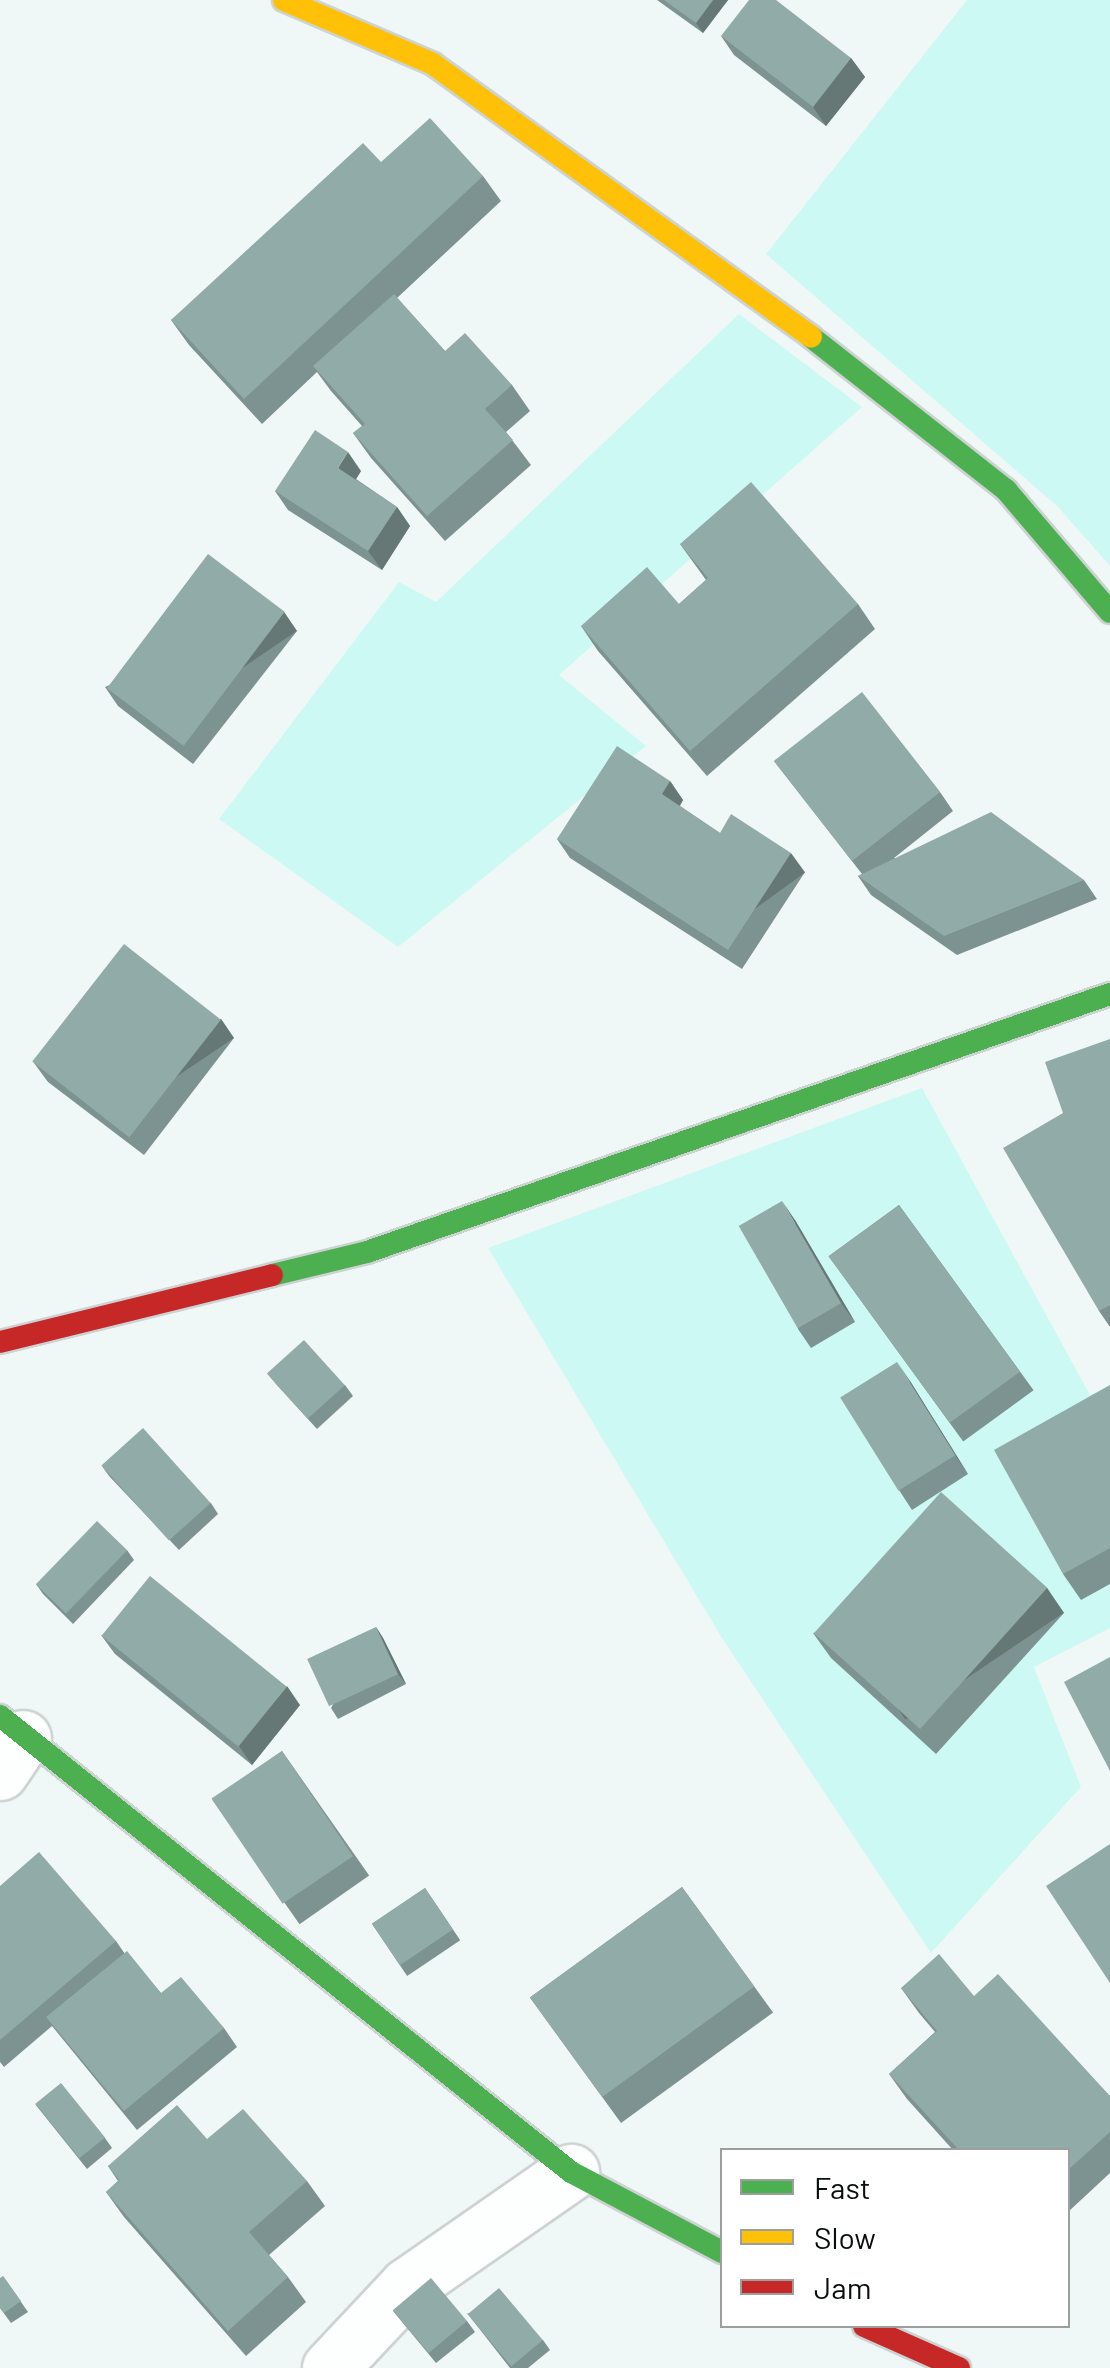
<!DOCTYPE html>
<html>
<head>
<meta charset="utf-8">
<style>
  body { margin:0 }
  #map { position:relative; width:1110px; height:2368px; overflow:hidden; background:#f0f8f7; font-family:Barlow,sans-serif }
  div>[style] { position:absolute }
  .green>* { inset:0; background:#cdf9f4 }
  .roads { filter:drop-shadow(2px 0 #cdd3d2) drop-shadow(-2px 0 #cdd3d2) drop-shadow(0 2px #cdd3d2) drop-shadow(0 -2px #cdd3d2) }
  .street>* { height:55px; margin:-27.5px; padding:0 27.5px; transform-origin:27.5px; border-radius:27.5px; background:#fdfefe }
  .fast>* { height:22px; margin:-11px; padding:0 11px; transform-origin:11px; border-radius:11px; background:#4caf50 }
  .slow>* { height:22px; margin:-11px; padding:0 11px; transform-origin:11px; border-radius:11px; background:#ffc107 }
  .jam>* { height:22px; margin:-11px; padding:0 11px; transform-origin:11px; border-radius:11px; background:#c62828 }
  .wall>* { inset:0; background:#7d9391; transform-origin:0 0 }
  .shaded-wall>* { inset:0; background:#667876; transform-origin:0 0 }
  .building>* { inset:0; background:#91aba9; transform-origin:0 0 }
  span { translate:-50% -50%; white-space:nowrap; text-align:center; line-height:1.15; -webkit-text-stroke:9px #fff; paint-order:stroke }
  .legend { position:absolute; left:720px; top:2148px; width:350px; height:180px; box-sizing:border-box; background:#fff; border:2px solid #9d9e9e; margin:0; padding:12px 18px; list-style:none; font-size:30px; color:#090d0d }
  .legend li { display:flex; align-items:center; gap:20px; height:50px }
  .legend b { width:50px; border:2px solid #9d9e9e }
</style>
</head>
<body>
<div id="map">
  <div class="green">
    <i style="clip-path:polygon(967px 0,1110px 0,1110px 566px,1058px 507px,766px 254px)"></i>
    <i style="clip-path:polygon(739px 314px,862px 407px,559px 675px,646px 746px,398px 947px,219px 819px,399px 582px,436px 602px)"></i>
    <i style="clip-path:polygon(922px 1088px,1090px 1395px,1110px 1386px,1110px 1628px,1034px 1667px,1081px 1787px,931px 1953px,722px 1638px,488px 1248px)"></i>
  </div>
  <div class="roads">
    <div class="street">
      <i style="left:0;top:1772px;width:41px;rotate:-55.9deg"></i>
      <i style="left:330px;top:2368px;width:112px;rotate:-46.8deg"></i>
      <i style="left:407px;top:2286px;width:200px;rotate:-34.8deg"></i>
    </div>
    <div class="fast">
      <i style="left:811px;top:337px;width:248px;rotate:38.1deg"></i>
      <i style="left:1006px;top:490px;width:160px;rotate:49.6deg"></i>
      <i style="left:272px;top:1275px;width:98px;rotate:-13.6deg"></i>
      <i style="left:367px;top:1252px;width:787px;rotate:-19.15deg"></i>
      <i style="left:0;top:1716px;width:731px;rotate:38.61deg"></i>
      <i style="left:571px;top:2172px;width:171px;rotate:27.9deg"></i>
    </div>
    <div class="slow">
      <i style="left:284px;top:0;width:162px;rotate:23.2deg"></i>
      <i style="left:433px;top:64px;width:466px;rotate:35.8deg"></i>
    </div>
    <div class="jam">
      <i style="left:0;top:1342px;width:280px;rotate:-13.8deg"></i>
      <i style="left:864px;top:2326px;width:104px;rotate:23.9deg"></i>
    </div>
  </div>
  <div class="wall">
    <i style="clip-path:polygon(657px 0,728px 0,703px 33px)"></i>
    <i style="clip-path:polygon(721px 36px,851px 58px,865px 77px,826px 126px,734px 55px)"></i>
    <i style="clip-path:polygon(381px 162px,483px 176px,501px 201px,397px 298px,445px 351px,512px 385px,530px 411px,506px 432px,531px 465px,445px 541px,371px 458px,353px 433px,362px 426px,331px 391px,317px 372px,262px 424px,189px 345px,171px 320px)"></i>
    <i style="clip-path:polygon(361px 471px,356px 479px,397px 507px,410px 526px,382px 570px,288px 510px,275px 491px)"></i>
    <i style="clip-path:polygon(680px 544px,858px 604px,875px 629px,707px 776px,598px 651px,581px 626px,679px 604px,706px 580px)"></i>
    <i style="clip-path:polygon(284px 612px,297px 631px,193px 764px,118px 706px,105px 687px)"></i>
    <i style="clip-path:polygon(775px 762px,940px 792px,953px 811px,894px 858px,1084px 880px,1097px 899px,957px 955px,871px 895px,858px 876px,862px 874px)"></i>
    <i style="clip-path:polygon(670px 781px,683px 800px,680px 806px,720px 833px,805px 872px,742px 969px,570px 858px,557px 839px)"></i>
    <i style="clip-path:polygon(221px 1019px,234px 1038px,144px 1155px,48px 1082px,34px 1063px)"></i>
    <i style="clip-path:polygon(1110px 1039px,1110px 1327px,1099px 1311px,1063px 1113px)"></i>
    <i style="left:899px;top:1205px;width:229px;height:87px;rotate:54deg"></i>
    <i style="clip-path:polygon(795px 1220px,855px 1322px,811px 1348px,798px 1329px)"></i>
    <i style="clip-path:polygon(268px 1374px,345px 1385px,353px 1396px,317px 1429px,276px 1384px)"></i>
    <i style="clip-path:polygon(910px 1381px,968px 1474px,912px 1510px,899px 1490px)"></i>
    <i style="clip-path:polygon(1110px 1385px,1110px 1584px,1081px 1600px,1063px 1574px)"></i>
    <i style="clip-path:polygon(102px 1466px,211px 1503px,218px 1514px,179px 1550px,109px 1476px)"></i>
    <i style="clip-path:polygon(127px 1550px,134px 1560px,73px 1624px,43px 1594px,36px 1584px)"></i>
    <i style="clip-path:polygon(1047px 1588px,1064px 1613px,936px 1754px,831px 1658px,813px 1633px)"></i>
    <i style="clip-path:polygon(376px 1627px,383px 1638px,406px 1684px,338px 1719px,331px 1708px)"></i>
    <i style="clip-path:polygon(101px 1635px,300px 1705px,252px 1765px,115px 1654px)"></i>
    <i style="left:282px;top:1751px;width:152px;height:85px;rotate:55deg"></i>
    <i style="clip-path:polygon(0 1886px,116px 1941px,125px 1954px,161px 1993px,224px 2028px,237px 2047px,137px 2130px,52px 2026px,4px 2067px,0 2062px)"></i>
    <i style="left:682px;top:1887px;width:155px;height:188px;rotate:54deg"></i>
    <i style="left:425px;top:1888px;width:63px;height:64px;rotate:56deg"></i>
    <i style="clip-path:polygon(901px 1988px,974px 1996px,1110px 2096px,1110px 2173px,1068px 2212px,1068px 2150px,953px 2150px,907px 2099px,889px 2074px,935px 2032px,919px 2013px)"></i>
    <i style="clip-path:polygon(35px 2104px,105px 2138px,112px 2148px,87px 2169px)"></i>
    <i style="clip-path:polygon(207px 2139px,307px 2181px,325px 2206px,269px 2255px,288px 2277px,306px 2302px,246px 2356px,124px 2217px,106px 2192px,118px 2181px,108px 2166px)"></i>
    <i style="clip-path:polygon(3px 2276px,28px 2312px,11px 2323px,0 2308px)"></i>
    <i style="clip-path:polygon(393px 2311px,467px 2321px,475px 2332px,436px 2363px)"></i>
    <i style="clip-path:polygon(467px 2313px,543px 2340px,550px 2350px,528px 2368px,510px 2368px)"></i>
  </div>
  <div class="shaded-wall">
    <i style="clip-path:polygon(713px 0,728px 0,703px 33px,696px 23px)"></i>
    <i style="clip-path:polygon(851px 58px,865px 77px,826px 126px,813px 107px)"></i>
    <i style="clip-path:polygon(348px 452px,361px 471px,351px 487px,338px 468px)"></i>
    <i style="clip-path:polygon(397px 507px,410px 526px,382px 570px,368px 551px)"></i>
    <i style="left:284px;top:612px;width:23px;height:169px;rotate:56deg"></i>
    <i style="clip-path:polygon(670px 781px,683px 800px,675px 813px,662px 794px)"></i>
    <i style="left:791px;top:853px;width:24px;height:116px;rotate:54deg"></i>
    <i style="left:221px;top:1019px;width:23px;height:148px;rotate:56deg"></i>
    <i style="clip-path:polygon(782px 1201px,795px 1220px,855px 1322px,841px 1303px)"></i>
    <i style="clip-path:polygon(897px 1362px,910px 1381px,968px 1474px,955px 1455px)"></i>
    <i style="left:1047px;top:1588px;width:30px;height:191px;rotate:56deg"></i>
    <i style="clip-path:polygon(376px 1627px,383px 1638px,406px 1684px,398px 1674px)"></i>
    <i style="clip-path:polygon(287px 1686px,300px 1705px,252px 1765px,239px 1746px)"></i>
  </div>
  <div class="building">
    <i style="clip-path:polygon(664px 0,713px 0,696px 23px)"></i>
    <i style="clip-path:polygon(749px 0,776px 0,851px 58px,813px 107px,721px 36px)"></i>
    <i style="clip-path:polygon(430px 118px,483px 176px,244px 399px,171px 320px,363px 143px,381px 162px)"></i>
    <i style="clip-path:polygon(394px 294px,445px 351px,465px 333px,512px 385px,485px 409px,513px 440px,427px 516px,353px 433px,365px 424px,313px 366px)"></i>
    <i style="clip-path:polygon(315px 430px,348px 452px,338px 468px,397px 507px,368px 551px,275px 491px)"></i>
    <i style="clip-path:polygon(751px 482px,858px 604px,690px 751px,581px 626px,647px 567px,679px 604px,708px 578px,680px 544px)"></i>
    <i style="left:208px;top:554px;width:96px;height:168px;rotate:37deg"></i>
    <i style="left:862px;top:692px;width:127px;height:112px;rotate:52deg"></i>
    <i style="clip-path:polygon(617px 746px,670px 781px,662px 794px,720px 833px,731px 814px,791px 853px,728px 950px,557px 839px)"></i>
    <i style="clip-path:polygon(991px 812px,1084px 880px,944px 936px,858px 876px)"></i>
    <i style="left:124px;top:944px;width:123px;height:149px;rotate:38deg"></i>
    <i style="clip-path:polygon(1110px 1039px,1110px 1305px,1099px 1311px,1003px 1148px,1063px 1113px,1045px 1062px)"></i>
    <i style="left:782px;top:1201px;width:118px;height:50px;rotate:60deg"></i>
    <i style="left:899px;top:1205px;width:206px;height:87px;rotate:54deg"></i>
    <i style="left:304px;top:1340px;width:61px;height:50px;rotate:48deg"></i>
    <i style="left:897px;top:1362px;width:110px;height:67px;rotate:58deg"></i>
    <i style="clip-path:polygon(1110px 1385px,1110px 1548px,1063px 1574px,994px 1450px)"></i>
    <i style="left:143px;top:1428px;width:101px;height:56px;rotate:48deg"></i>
    <i style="left:941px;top:1492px;width:143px;height:190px;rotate:42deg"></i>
    <i style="left:97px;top:1521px;width:42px;height:88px;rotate:44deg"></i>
    <i style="left:150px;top:1576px;width:176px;height:77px;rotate:39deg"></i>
    <i style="left:376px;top:1627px;width:52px;height:76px;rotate:65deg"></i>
    <i style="clip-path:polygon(1110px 1657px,1110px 1771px,1064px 1682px)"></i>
    <i style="left:282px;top:1751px;width:127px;height:85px;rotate:56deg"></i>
    <i style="clip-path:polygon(1110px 1844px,1110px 1983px,1046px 1886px)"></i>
    <i style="clip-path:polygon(39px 1852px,116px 1941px,0 2040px,0 1886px)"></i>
    <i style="left:682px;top:1887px;width:123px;height:188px;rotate:54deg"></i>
    <i style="left:425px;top:1888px;width:50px;height:64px;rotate:56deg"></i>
    <i style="clip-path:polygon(127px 1951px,161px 1993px,181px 1977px,224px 2028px,124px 2111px,46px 2017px)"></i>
    <i style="clip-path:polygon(939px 1954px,974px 1996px,998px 1974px,1110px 2096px,1110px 2132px,1068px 2170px,1068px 2150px,959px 2150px,889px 2074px,937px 2031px,901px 1988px)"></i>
    <i style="left:61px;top:2083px;width:70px;height:33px;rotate:51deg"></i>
    <i style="clip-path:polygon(177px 2105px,207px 2139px,243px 2109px,307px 2181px,249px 2232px,288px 2277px,228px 2331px,106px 2192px,119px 2180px,108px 2166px)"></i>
    <i style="clip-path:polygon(3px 2276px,21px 2301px,4px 2313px,0 2307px,0 2278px)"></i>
    <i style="left:431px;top:2278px;width:56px;height:50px;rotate:50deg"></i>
    <i style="left:499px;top:2288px;width:68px;height:41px;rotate:50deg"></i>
  </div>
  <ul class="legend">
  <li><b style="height:12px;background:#4caf50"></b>Fast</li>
  <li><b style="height:12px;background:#ffc107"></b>Slow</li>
  <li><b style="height:12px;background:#c62828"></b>Jam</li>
  </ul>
</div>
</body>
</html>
